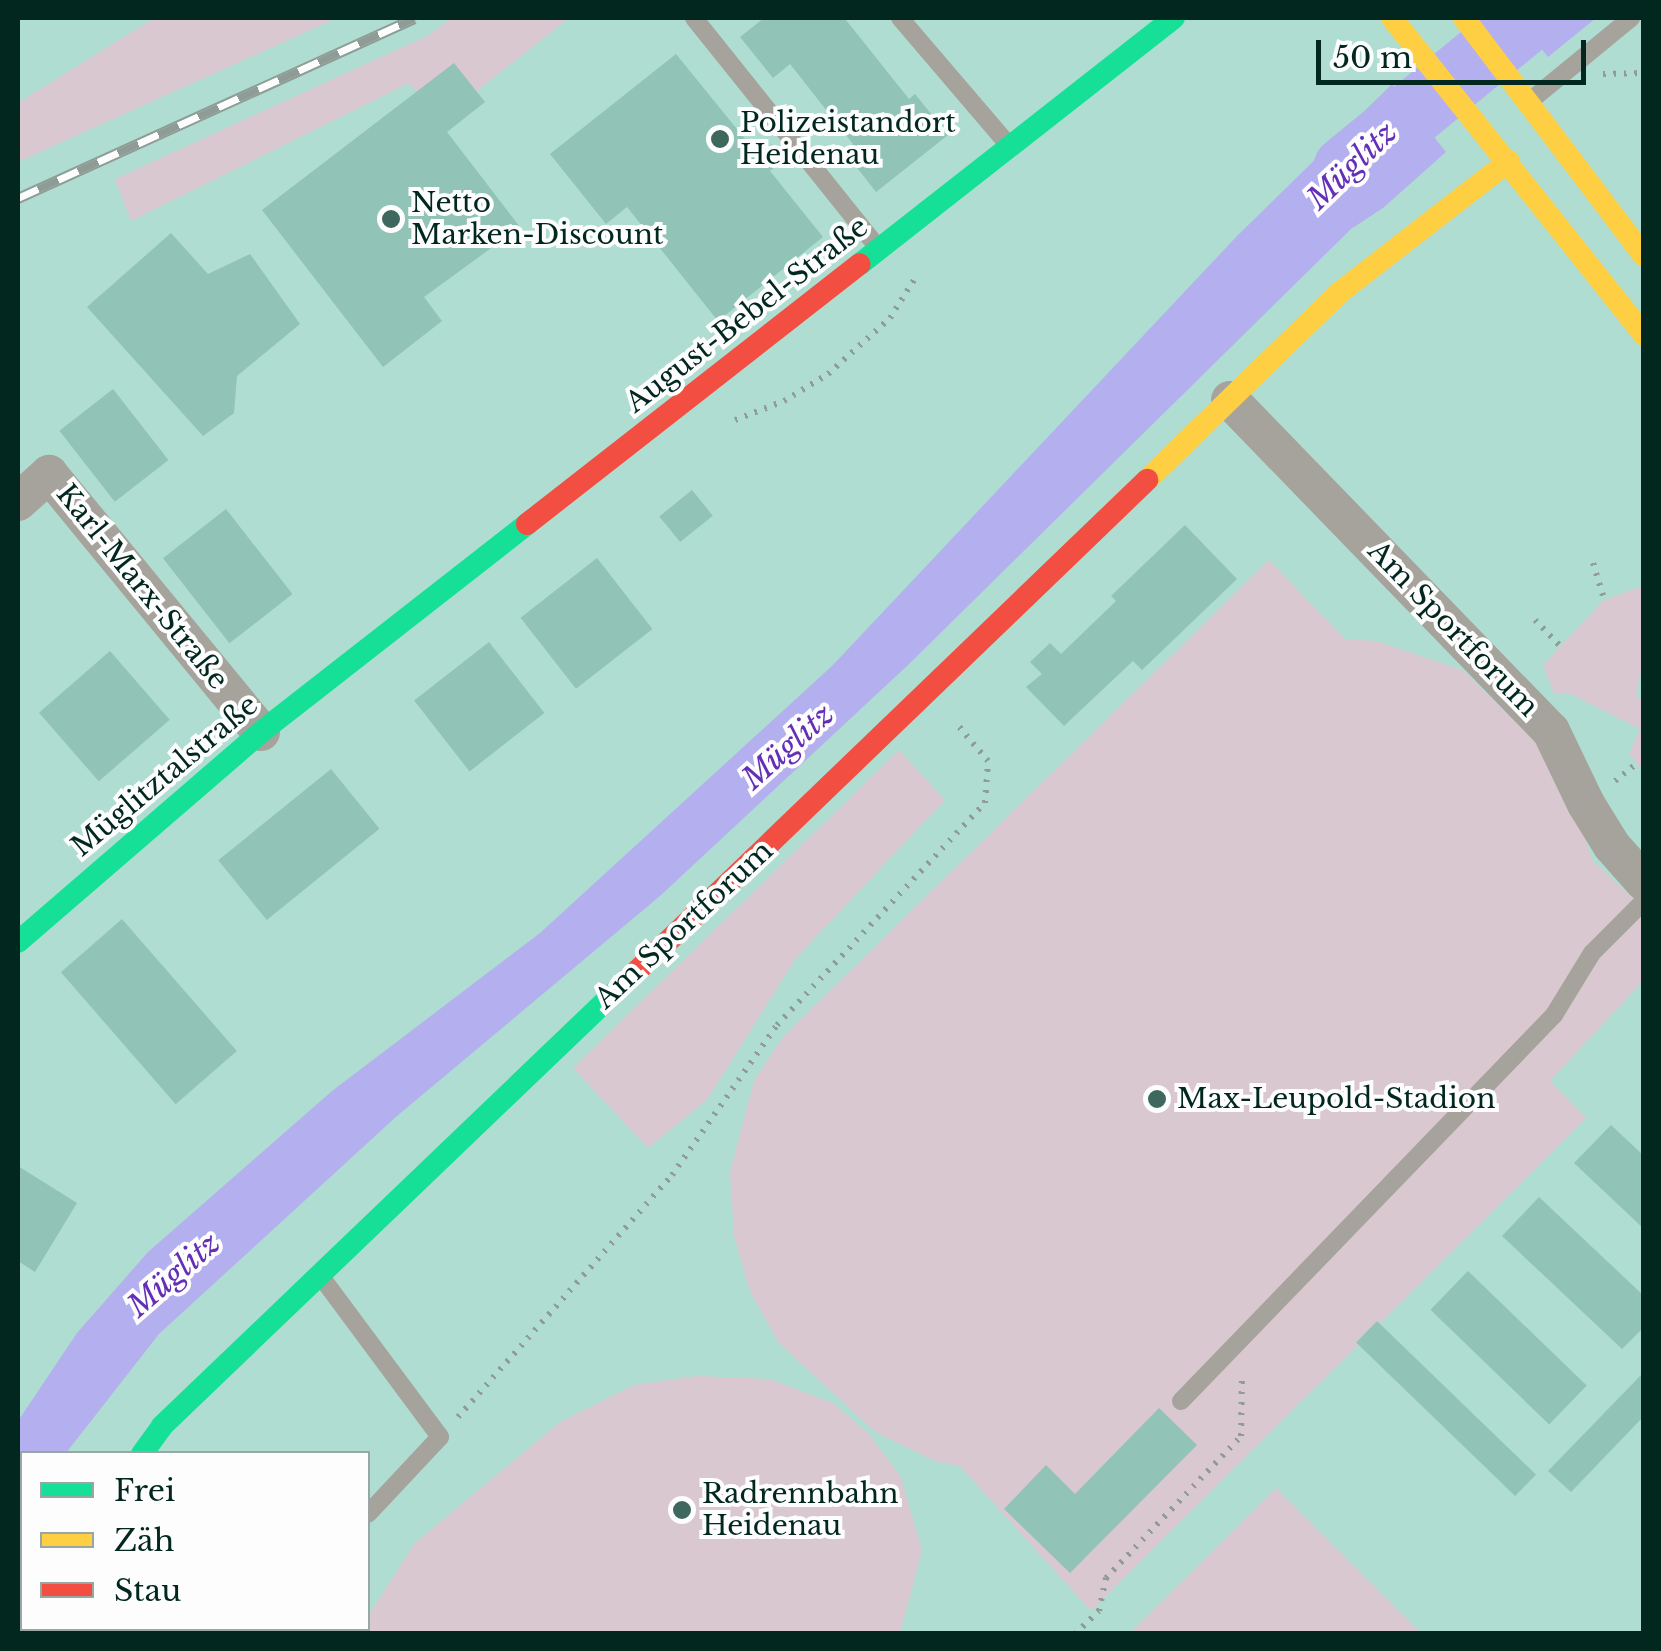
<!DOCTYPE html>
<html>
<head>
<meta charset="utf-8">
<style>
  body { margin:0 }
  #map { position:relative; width:1661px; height:1651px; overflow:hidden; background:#afddd1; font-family:"Libre Baskerville",serif }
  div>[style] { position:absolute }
  .green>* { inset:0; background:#d9c8d0 }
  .water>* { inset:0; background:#b4b0ef }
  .river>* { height:65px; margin:-32.5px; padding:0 32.5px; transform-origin:32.5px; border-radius:32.5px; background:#b4b0ef }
  .building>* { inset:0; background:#91c3b7; transform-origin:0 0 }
  .path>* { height:6px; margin-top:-3px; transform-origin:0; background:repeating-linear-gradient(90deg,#929c96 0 2.5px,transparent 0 10.5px) }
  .lane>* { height:18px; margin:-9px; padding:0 9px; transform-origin:9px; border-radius:9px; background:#a5a39c }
  .street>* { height:38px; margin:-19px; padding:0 19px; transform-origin:19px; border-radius:19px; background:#a5a39c }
  .fast>* { height:22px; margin:-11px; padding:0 11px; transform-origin:11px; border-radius:11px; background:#16e098 }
  .slow>* { height:22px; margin:-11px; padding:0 11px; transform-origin:11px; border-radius:11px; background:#ffcf43 }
  .jam>* { height:22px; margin:-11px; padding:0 11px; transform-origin:11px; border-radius:11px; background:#f24e42 }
  .rail>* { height:11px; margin-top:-5.5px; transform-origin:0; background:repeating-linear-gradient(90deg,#fdfdfd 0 22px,#8e9c95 0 44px); box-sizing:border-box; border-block:2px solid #8e9c95 }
  .dots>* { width:28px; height:28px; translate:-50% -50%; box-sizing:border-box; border:5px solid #fdfdfd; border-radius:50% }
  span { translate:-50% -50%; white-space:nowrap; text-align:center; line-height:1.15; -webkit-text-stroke:8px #fdfdfd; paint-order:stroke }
  .poi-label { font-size:28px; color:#01271f }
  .left { translate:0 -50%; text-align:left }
  .street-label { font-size:28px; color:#01271f }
  .water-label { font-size:30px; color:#632fb7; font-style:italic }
  .frame { position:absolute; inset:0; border:20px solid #01271f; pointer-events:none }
  .legend { position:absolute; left:20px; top:1451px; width:350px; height:180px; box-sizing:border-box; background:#fdfdfd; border:2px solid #98a7a4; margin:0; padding:12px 18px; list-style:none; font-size:30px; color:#01271f }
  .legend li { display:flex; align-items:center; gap:20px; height:50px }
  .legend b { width:50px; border:2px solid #98a7a4 }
  .scale { position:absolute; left:1316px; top:40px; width:270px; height:45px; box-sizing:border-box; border:5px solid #01271f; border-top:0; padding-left:12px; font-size:30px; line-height:35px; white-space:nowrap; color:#01271f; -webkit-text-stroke:8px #fdfdfd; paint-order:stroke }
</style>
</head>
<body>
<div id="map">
  <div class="green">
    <i style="clip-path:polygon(154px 18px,337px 18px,18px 162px,18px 103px)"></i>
    <i style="clip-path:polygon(451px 18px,569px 18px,439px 121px,409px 83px,131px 221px,115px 179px,429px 35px)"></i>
    <i style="clip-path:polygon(1269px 560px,1345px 639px,1376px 641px,1462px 670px,1530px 734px,1561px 774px,1593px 861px,1643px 908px,1643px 981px,1550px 1081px,1586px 1118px,1091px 1611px,960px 1466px,937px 1462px,875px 1432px,778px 1342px,750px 1291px,734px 1236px,730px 1172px,754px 1081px,783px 1037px)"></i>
    <i style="clip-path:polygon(1642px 586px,1643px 660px,1636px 695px,1643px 700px,1643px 770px,1629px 754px,1640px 729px,1571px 694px,1554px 693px,1543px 665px,1604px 600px)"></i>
    <i style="clip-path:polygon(899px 750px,945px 800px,796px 958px,707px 1100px,648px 1148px,573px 1068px)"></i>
    <i style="clip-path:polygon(697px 1376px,770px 1379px,833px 1403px,869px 1434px,901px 1477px,922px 1551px,900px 1633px,360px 1633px,368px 1628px,368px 1616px,415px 1543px,560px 1422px,634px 1385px)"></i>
    <i style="clip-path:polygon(1276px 1488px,1421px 1633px,1130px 1633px)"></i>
  </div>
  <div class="water">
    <i style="clip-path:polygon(1517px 18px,1596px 18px,1548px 57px)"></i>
    <i style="clip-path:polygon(1392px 84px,1446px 152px,1383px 208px,1351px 229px,908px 665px,660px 896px,397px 1116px,159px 1334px,66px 1453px,22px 1454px,22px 1530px,18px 1548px,18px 1421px,77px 1333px,148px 1252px,332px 1091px,540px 933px,833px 665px,1237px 236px)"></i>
  </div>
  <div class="river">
    <i style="left:1345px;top:168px;width:237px;rotate:-39.3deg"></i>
  </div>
  <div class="building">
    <i style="clip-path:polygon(764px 18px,848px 18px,846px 20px,909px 99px,915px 94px,948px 135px,876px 192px,844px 151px,853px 144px,790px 64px,773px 78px,740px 37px)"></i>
    <i style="clip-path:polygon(676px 54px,758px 155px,772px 144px,785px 160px,770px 171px,823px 237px,718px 321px,627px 207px,606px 224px,550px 154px)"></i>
    <i style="clip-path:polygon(454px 63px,485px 102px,447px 132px,520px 227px,424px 297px,442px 321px,383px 367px,262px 210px)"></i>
    <i style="clip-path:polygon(171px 233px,208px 274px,250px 254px,300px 324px,237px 376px,234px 413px,203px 436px,87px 307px)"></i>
    <i style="left:113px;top:389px;width:90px;height:68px;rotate:52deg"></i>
    <i style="left:692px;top:490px;width:33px;height:42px;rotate:51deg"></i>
    <i style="left:226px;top:509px;width:108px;height:80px;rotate:52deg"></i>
    <i style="clip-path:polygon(1185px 525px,1237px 579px,1142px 670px,1133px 661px,1064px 726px,1026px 687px,1042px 674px,1030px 662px,1050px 643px,1061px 654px,1116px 601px,1111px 596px)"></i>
    <i style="left:597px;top:558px;width:90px;height:97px;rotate:52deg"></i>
    <i style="left:489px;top:642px;width:90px;height:95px;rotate:52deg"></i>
    <i style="left:110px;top:651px;width:91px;height:94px;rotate:49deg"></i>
    <i style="left:331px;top:769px;width:77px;height:145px;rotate:51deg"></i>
    <i style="left:122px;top:919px;width:175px;height:81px;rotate:49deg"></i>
    <i style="clip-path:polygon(1611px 1125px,1644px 1156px,1644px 1229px,1574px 1163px)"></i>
    <i style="clip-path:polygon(18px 1166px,77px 1203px,35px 1272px,18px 1261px)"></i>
    <i style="clip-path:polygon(1539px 1197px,1644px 1296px,1644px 1327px,1622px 1349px,1502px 1236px)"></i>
    <i style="left:1468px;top:1271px;width:165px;height:54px;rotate:44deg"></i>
    <i style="left:1377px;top:1321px;width:221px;height:30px;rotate:44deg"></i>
    <i style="clip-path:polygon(1644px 1372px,1644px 1416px,1571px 1492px,1548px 1471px)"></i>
    <i style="clip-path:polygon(1159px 1408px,1197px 1445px,1070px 1573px,1004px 1509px,1046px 1465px,1075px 1494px)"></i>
  </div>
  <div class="path">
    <i style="left:1603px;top:74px;width:41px;rotate:-1.4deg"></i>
    <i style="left:735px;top:420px;width:53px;rotate:-21.2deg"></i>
    <i style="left:784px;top:401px;width:52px;rotate:-31.5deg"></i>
    <i style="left:828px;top:374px;width:84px;rotate:-42.1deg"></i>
    <i style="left:890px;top:318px;width:45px;rotate:-57.7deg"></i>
    <i style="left:1593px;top:563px;width:39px;rotate:73deg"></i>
    <i style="left:1535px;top:620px;width:35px;rotate:46deg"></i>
    <i style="left:1615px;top:781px;width:28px;rotate:-39deg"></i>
    <i style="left:458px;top:1417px;width:323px;rotate:-48.5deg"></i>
    <i style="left:672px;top:1175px;width:183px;rotate:-55deg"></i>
    <i style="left:777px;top:1025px;width:304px;rotate:-46.9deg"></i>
    <i style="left:985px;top:803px;width:42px;rotate:-85.9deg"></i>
    <i style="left:988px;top:761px;width:50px;rotate:-130.1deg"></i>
    <i style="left:1075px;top:1634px;width:33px;rotate:-44deg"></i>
    <i style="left:1099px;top:1611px;width:34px;rotate:-78deg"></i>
    <i style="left:1106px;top:1578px;width:196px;rotate:-46.4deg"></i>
    <i style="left:1241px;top:1436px;width:63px;rotate:-89.1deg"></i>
  </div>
  <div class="lane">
    <i style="left:694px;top:18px;width:290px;rotate:51.3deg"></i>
    <i style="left:900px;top:18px;width:163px;rotate:49.5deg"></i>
    <i style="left:1530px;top:101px;width:131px;rotate:-39.4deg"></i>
    <i style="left:322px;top:1278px;width:198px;rotate:53.4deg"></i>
    <i style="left:440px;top:1437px;width:105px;rotate:133.1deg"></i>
    <i style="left:1181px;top:1401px;width:537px;rotate:-45.98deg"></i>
    <i style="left:1554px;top:1015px;width:73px;rotate:-58.5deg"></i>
    <i style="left:1592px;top:953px;width:74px;rotate:-45deg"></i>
    <i style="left:284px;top:1634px;width:7px;rotate:-63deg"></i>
  </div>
  <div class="street">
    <i style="left:1230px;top:400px;width:461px;rotate:45.9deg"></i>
    <i style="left:1551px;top:731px;width:81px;rotate:64.4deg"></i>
    <i style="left:1586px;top:804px;width:49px;rotate:58.2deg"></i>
    <i style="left:1612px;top:846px;width:48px;rotate:48.4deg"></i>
    <i style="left:18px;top:502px;width:42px;rotate:-42.1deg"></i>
    <i style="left:49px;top:474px;width:334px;rotate:50.6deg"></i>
    <i style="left:82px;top:1634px;width:6px;rotate:-81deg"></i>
  </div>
  <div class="fast">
    <i style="left:860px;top:264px;width:399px;rotate:-38.1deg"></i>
    <i style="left:18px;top:942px;width:321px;rotate:-40.8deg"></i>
    <i style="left:261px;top:732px;width:338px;rotate:-38deg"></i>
    <i style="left:142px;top:1454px;width:34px;rotate:-54deg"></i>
    <i style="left:162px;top:1426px;width:659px;rotate:-43.77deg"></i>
  </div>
  <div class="slow">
    <i style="left:1392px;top:18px;width:405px;rotate:51.5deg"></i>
    <i style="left:1464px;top:18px;width:298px;rotate:52.9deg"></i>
    <i style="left:1147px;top:480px;width:268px;rotate:-44.2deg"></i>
    <i style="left:1339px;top:293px;width:215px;rotate:-37.8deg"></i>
  </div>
  <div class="jam">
    <i style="left:527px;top:524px;width:422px;rotate:-38deg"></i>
    <i style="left:638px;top:970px;width:707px;rotate:-43.91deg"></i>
  </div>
  <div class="rail">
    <i style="left:18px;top:198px;width:435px;rotate:-24.4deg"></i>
  </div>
  <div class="dots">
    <i style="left:720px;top:139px;background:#3e675d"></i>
    <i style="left:391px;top:219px;background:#3e675d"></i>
    <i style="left:1157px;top:1099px;background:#3e675d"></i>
    <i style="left:682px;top:1510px;background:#3e675d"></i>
  </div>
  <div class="poi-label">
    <span class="left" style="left:740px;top:139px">Polizeistandort<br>Heidenau</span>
    <span class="left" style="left:411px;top:219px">Netto<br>Marken-Discount</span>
    <span class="left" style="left:1177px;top:1099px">Max-Leupold-Stadion</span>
    <span class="left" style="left:702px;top:1510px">Radrennbahn<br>Heidenau</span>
  </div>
  <div class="street-label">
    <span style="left:747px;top:315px;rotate:-38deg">August-Bebel-Straße</span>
    <span style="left:142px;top:587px;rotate:51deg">Karl-Marx-Straße</span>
    <span style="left:1453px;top:629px;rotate:46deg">Am Sportforum</span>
    <span style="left:165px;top:776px;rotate:-40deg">Müglitztalstraße</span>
    <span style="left:684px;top:925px;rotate:-43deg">Am Sportforum</span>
  </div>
  <div class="water-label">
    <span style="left:1352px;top:166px;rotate:-44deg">Müglitz</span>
    <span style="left:788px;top:747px;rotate:-42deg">Müglitz</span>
    <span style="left:174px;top:1275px;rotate:-41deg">Müglitz</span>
  </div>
  <div class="frame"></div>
  <ul class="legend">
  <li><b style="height:12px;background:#16e098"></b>Frei</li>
  <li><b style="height:12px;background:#ffcf43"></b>Zäh</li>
  <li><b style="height:12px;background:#f24e42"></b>Stau</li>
  </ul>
  <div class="scale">50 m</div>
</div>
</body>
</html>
